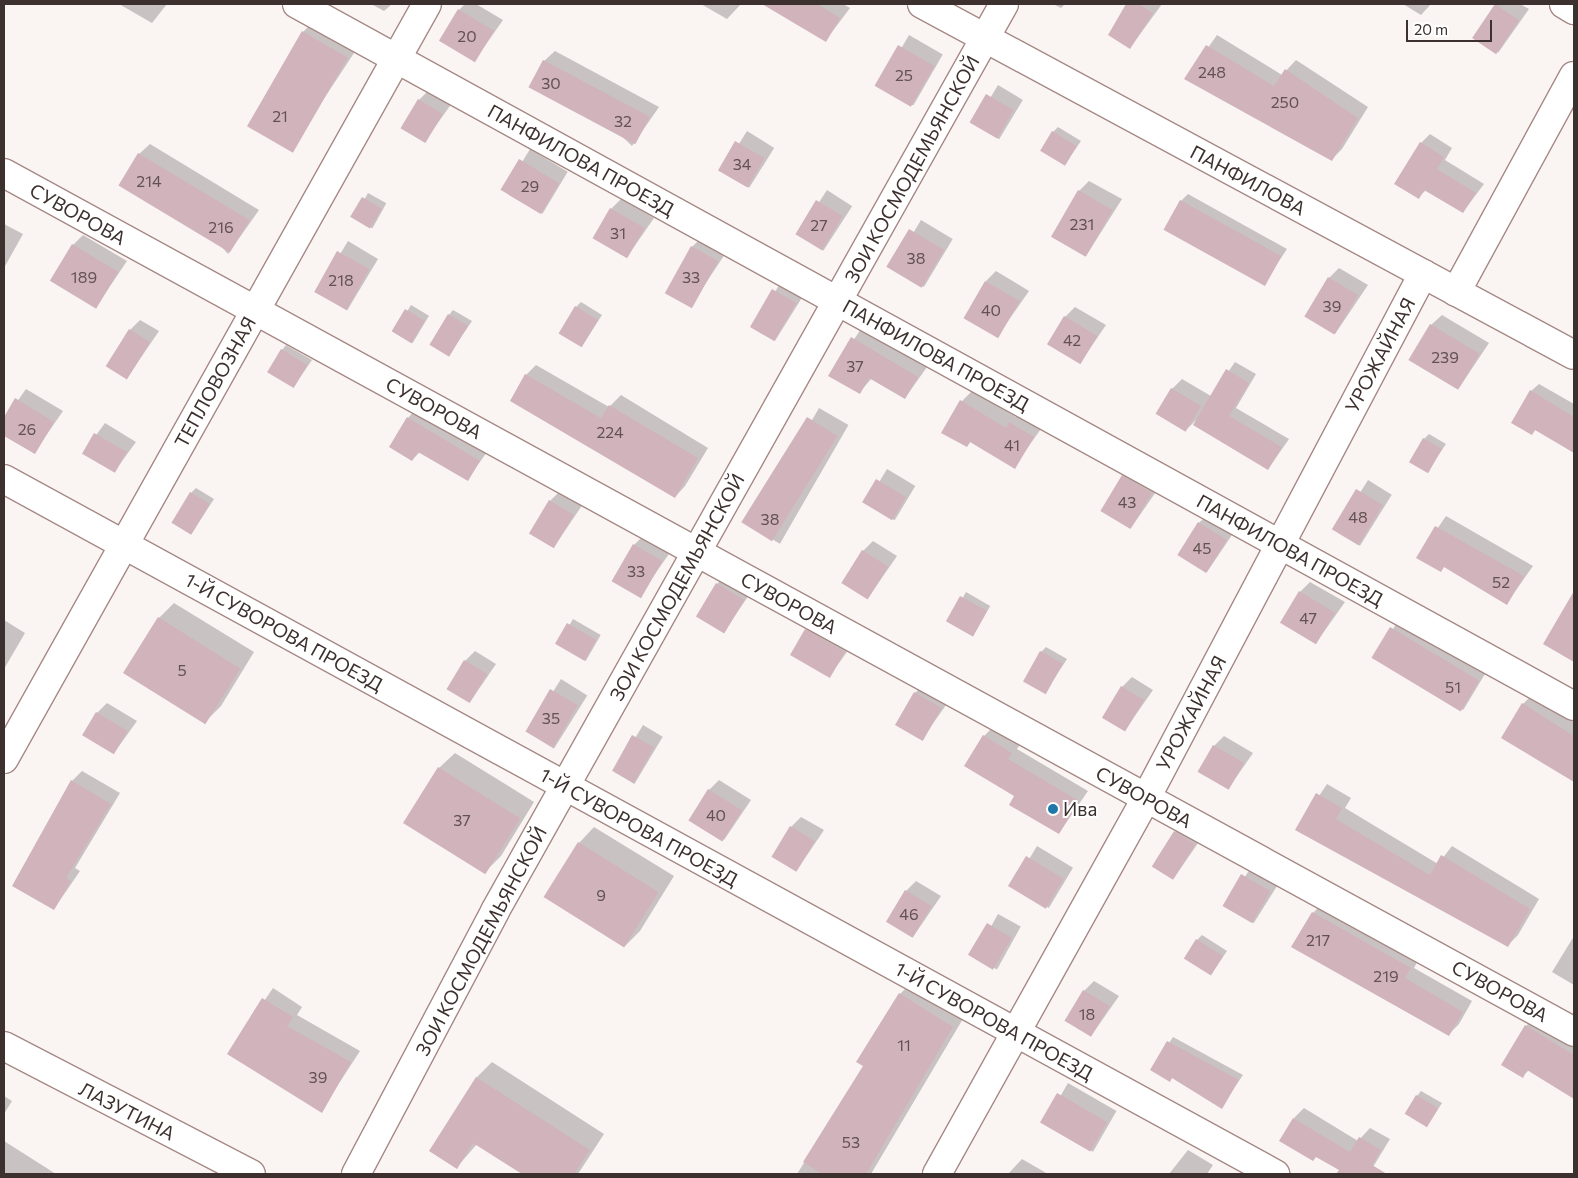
<!DOCTYPE html>
<html>
<head>
<meta charset="utf-8">
<style>
  body { margin:0 }
  #map { position:relative; width:1578px; height:1178px; overflow:hidden; background:#faf4f3; font-family:Commissioner,sans-serif }
  div>[style] { position:absolute }
  .shadow>* { inset:0; background:#0003; transform-origin:0 0 }
  .building>* { inset:0; background:#d1b3bc; transform-origin:0 0 }
  .roads { filter:drop-shadow(1px 0 #a68985) drop-shadow(-1px 0 #a68985) drop-shadow(0 1px #a68985) drop-shadow(0 -1px #a68985) }
  .minor>* { height:28px; margin:-14px; padding:0 14px; transform-origin:14px; border-radius:14px; background:#fff }
  .dots>* { width:14px; height:14px; translate:-50% -50%; box-sizing:border-box; border:2px solid #fff; border-radius:50% }
  span { translate:-50% -50%; white-space:nowrap; text-align:center; line-height:1.15; -webkit-text-stroke:4px #fff; paint-order:stroke }
  .number-label { font-size:16px; color:#625252 }
  .number-label span { -webkit-text-stroke-width:0 }
  .street-label { font-size:19px; color:#3d312f }
  .poi-label { font-size:19px; color:#3d312f }
  .left { translate:0 -50%; text-align:left }
  .frame { position:absolute; inset:0; border:5px solid #3d312f; pointer-events:none }
  .scale { position:absolute; left:1406px; top:20px; width:86px; height:22px; box-sizing:border-box; border:2px solid #3d312f; border-top:0; padding-left:6px; font-size:15px; line-height:18px; white-space:nowrap; color:#3d312f; -webkit-text-stroke:4px #fff; paint-order:stroke }
</style>
</head>
<body>
<div id="map">
  <div class="shadow">
    <i style="clip-path:polygon(119px 4px,167px 4px,152px 23px)"></i>
    <i style="clip-path:polygon(371px 4px,392px 4px,384px 11px)"></i>
    <i style="clip-path:polygon(465px 4px,476px 4px,503px 20px,475px 60px,459px 10px)"></i>
    <i style="clip-path:polygon(701px 4px,741px 4px,727px 19px)"></i>
    <i style="clip-path:polygon(765px 4px,843px 4px,850px 8px,826px 40px)"></i>
    <i style="clip-path:polygon(1053px 4px,1065px 4px,1061px 8px)"></i>
    <i style="clip-path:polygon(1128px 4px,1162px 4px,1130px 48px,1110px 35px)"></i>
    <i style="clip-path:polygon(1403px 4px,1431px 4px,1421px 15px)"></i>
    <i style="clip-path:polygon(1520px 4px,1529px 9px,1498px 53px,1496px 5px)"></i>
    <i style="clip-path:polygon(313px 22px,358px 47px,290px 150px,303px 32px)"></i>
    <i style="left:909px;top:35px;width:39px;height:59px;rotate:30deg"></i>
    <i style="clip-path:polygon(1217px 35px,1282px 75px,1296px 60px,1368px 107px,1342px 149px,1332px 159px,1186px 79px)"></i>
    <i style="clip-path:polygon(555px 51px,659px 107px,632px 146px,544px 61px)"></i>
    <i style="left:998px;top:85px;width:29px;height:46px;rotate:31deg"></i>
    <i style="clip-path:polygon(429px 90px,452px 103px,425px 141px,419px 100px)"></i>
    <i style="clip-path:polygon(1058px 127px,1081px 141px,1065px 164px,1053px 132px)"></i>
    <i style="left:747px;top:131px;width:32px;height:47px;rotate:32deg"></i>
    <i style="clip-path:polygon(1430px 134px,1452px 148px,1445px 160px,1484px 184px,1463px 212px,1427px 189px,1418px 198px,1421px 143px)"></i>
    <i style="clip-path:polygon(150px 144px,259px 210px,228px 254px,139px 154px)"></i>
    <i style="left:530px;top:149px;width:44px;height:49px;rotate:31deg"></i>
    <i style="clip-path:polygon(1089px 181px,1122px 199px,1086px 256px,1079px 191px)"></i>
    <i style="left:827px;top:190px;width:30px;height:53px;rotate:33deg"></i>
    <i style="left:368px;top:193px;width:21px;height:29px;rotate:29deg"></i>
    <i style="clip-path:polygon(1188px 194px,1287px 249px,1263px 285px,1181px 201px)"></i>
    <i style="clip-path:polygon(621px 199px,654px 218px,627px 257px,611px 209px)"></i>
    <i style="left:921px;top:220px;width:37px;height:56px;rotate:31deg"></i>
    <i style="clip-path:polygon(4px 224px,23px 234px,4px 268px)"></i>
    <i style="clip-path:polygon(83px 235px,127px 261px,96px 307px,73px 245px)"></i>
    <i style="clip-path:polygon(702px 237px,727px 251px,690px 307px,692px 247px)"></i>
    <i style="left:348px;top:241px;width:35px;height:60px;rotate:31deg"></i>
    <i style="clip-path:polygon(1339px 268px,1368px 285px,1335px 334px,1329px 278px)"></i>
    <i style="clip-path:polygon(996px 271px,1029px 291px,997px 337px,986px 281px)"></i>
    <i style="left:783px;top:279px;width:26px;height:57px;rotate:32deg"></i>
    <i style="clip-path:polygon(581px 302px,602px 315px,582px 346px,576px 307px)"></i>
    <i style="left:411px;top:305px;width:21px;height:32px;rotate:31deg"></i>
    <i style="clip-path:polygon(1075px 307px,1106px 325px,1080px 363px,1065px 317px)"></i>
    <i style="clip-path:polygon(453px 310px,472px 321px,449px 355px,449px 315px)"></i>
    <i style="clip-path:polygon(1442px 315px,1489px 343px,1459px 388px,1431px 325px)"></i>
    <i style="clip-path:polygon(140px 320px,159px 331px,127px 378px,130px 330px)"></i>
    <i style="clip-path:polygon(861px 329px,927px 367px,905px 398px,872px 378px,859px 393px,830px 375px)"></i>
    <i style="clip-path:polygon(286px 345px,312px 360px,294px 386px,282px 350px)"></i>
    <i style="clip-path:polygon(1235px 362px,1256px 374px,1236px 408px,1289px 439px,1268px 469px,1197px 419px,1186px 430px,1172px 389px,1182px 379px,1211px 396px)"></i>
    <i style="clip-path:polygon(536px 365px,609px 407px,621px 395px,708px 448px,685px 486px,675px 497px,526px 375px)"></i>
    <i style="clip-path:polygon(1539px 384px,1574px 404px,1574px 452px,1536px 429px,1531px 434px,1531px 391px)"></i>
    <i style="clip-path:polygon(26px 389px,63px 411px,34px 453px,4px 435px,4px 420px)"></i>
    <i style="clip-path:polygon(972px 391px,1016px 417px,1020px 413px,1043px 426px,1014px 467px,971px 441px,967px 446px,962px 401px)"></i>
    <i style="left:819px;top:408px;width:34px;height:137px;rotate:30deg"></i>
    <i style="clip-path:polygon(416px 409px,487px 452px,467px 480px,420px 452px,412px 460px,408px 418px)"></i>
    <i style="clip-path:polygon(105px 423px,136px 442px,114px 472px,83px 453px)"></i>
    <i style="clip-path:polygon(1429px 434px,1446px 444px,1427px 472px,1424px 439px)"></i>
    <i style="clip-path:polygon(1133px 466px,1162px 483px,1131px 528px,1123px 476px)"></i>
    <i style="left:887px;top:469px;width:33px;height:40px;rotate:31deg"></i>
    <i style="left:1368px;top:480px;width:28px;height:60px;rotate:32deg"></i>
    <i style="clip-path:polygon(196px 488px,214px 499px,192px 533px,191px 493px)"></i>
    <i style="clip-path:polygon(560px 491px,583px 504px,554px 547px,550px 501px)"></i>
    <i style="clip-path:polygon(1209px 513px,1236px 529px,1207px 572px,1199px 523px)"></i>
    <i style="clip-path:polygon(1446px 516px,1533px 566px,1507px 603px,1445px 566px,1418px 557px)"></i>
    <i style="clip-path:polygon(644px 535px,671px 551px,639px 597px,634px 545px)"></i>
    <i style="clip-path:polygon(873px 541px,897px 556px,868px 598px,863px 551px)"></i>
    <i style="clip-path:polygon(727px 574px,753px 589px,724px 632px,717px 584px)"></i>
    <i style="clip-path:polygon(1310px 582px,1345px 602px,1316px 643px,1300px 592px)"></i>
    <i style="left:966px;top:592px;width:28px;height:35px;rotate:30deg"></i>
    <i style="clip-path:polygon(1574px 601px,1574px 654px,1570px 658px)"></i>
    <i style="clip-path:polygon(174px 603px,254px 652px,221px 706px,206px 721px,159px 618px)"></i>
    <i style="left:573px;top:619px;width:32px;height:30px;rotate:30deg"></i>
    <i style="left:1399px;top:619px;width:102px;height:45px;rotate:31deg"></i>
    <i style="clip-path:polygon(4px 620px,25px 633px,4px 669px)"></i>
    <i style="clip-path:polygon(816px 620px,854px 642px,829px 677px,806px 630px)"></i>
    <i style="clip-path:polygon(1046px 647px,1067px 659px,1045px 693px,1041px 652px)"></i>
    <i style="clip-path:polygon(475px 651px,496px 664px,470px 702px,465px 661px)"></i>
    <i style="clip-path:polygon(1132px 677px,1153px 690px,1125px 730px,1122px 687px)"></i>
    <i style="left:561px;top:679px;width:31px;height:63px;rotate:32deg"></i>
    <i style="clip-path:polygon(925px 683px,951px 698px,922px 739px,915px 693px)"></i>
    <i style="clip-path:polygon(1533px 694px,1574px 719px,1571px 778px,1523px 704px)"></i>
    <i style="clip-path:polygon(107px 703px,137px 721px,114px 753px,97px 713px)"></i>
    <i style="left:643px;top:725px;width:23px;height:55px;rotate:31deg"></i>
    <i style="clip-path:polygon(994px 726px,1021px 743px,1017px 749px,1088px 791px,1059px 833px,1016px 795px,984px 736px)"></i>
    <i style="clip-path:polygon(1224px 736px,1253px 753px,1228px 789px,1214px 746px)"></i>
    <i style="clip-path:polygon(455px 753px,534px 802px,501px 856px,486px 871px,439px 768px)"></i>
    <i style="clip-path:polygon(82px 771px,120px 793px,75px 868px,80px 871px,54px 909px,72px 781px)"></i>
    <i style="clip-path:polygon(719px 780px,751px 800px,724px 840px,709px 790px)"></i>
    <i style="clip-path:polygon(1327px 784px,1351px 798px,1345px 808px,1438px 864px,1452px 846px,1539px 899px,1518px 935px,1508px 945px,1297px 829px)"></i>
    <i style="clip-path:polygon(801px 817px,824px 830px,797px 870px,791px 827px)"></i>
    <i style="clip-path:polygon(1186px 822px,1205px 833px,1174px 878px,1175px 832px)"></i>
    <i style="clip-path:polygon(594px 827px,674px 876px,640px 931px,625px 946px,579px 843px)"></i>
    <i style="left:1037px;top:846px;width:42px;height:47px;rotate:31deg"></i>
    <i style="left:1253px;top:864px;width:32px;height:50px;rotate:32deg"></i>
    <i style="clip-path:polygon(916px 881px,941px 896px,913px 937px,906px 891px)"></i>
    <i style="clip-path:polygon(1323px 903px,1420px 957px,1414px 968px,1472px 1001px,1459px 1024px,1449px 1034px,1313px 913px)"></i>
    <i style="left:998px;top:914px;width:26px;height:49px;rotate:29deg"></i>
    <i style="clip-path:polygon(1202px 935px,1227px 951px,1212px 973px,1197px 940px)"></i>
    <i style="clip-path:polygon(1574px 936px,1574px 985px,1552px 972px)"></i>
    <i style="clip-path:polygon(915px 979px,967px 1012px,871px 1174px,797px 1174px,865px 1066px,900px 994px)"></i>
    <i style="clip-path:polygon(1094px 981px,1119px 996px,1091px 1036px,1084px 991px)"></i>
    <i style="clip-path:polygon(273px 988px,302px 1007px,297px 1015px,360px 1051px,321px 1111px,229px 1053px)"></i>
    <i style="clip-path:polygon(1536px 1016px,1574px 1039px,1574px 1098px,1529px 1070px,1523px 1076px,1526px 1026px)"></i>
    <i style="clip-path:polygon(1173px 1037px,1243px 1075px,1221px 1107px,1173px 1077px,1170px 1080px,1151px 1070px)"></i>
    <i style="clip-path:polygon(492px 1062px,604px 1134px,578px 1174px,524px 1174px,477px 1144px,457px 1167px,431px 1150px,477px 1077px)"></i>
    <i style="left:1068px;top:1083px;width:56px;height:47px;rotate:30deg"></i>
    <i style="clip-path:polygon(1421px 1091px,1442px 1103px,1427px 1126px,1417px 1096px)"></i>
    <i style="clip-path:polygon(4px 1096px,12px 1101px,4px 1114px)"></i>
    <i style="clip-path:polygon(1304px 1108px,1358px 1141px,1370px 1128px,1390px 1139px,1370px 1172px,1347px 1174px,1317px 1156px,1294px 1118px)"></i>
    <i style="clip-path:polygon(4px 1141px,56px 1174px,4px 1174px)"></i>
    <i style="clip-path:polygon(1188px 1150px,1213px 1165px,1207px 1174px,1169px 1174px)"></i>
    <i style="clip-path:polygon(1022px 1159px,1048px 1174px,1008px 1174px)"></i>
  </div>
  <div class="building">
    <i style="clip-path:polygon(762px 4px,817px 4px,840px 18px,826px 42px)"></i>
    <i style="clip-path:polygon(1126px 4px,1138px 4px,1153px 13px,1130px 49px,1108px 35px)"></i>
    <i style="left:1495px;top:4px;width:29px;height:41px;rotate:34deg"></i>
    <i style="left:458px;top:9px;width:42px;height:37px;rotate:31deg"></i>
    <i style="left:302px;top:31px;width:53px;height:110px;rotate:30deg"></i>
    <i style="left:898px;top:45px;width:42px;height:47px;rotate:30deg"></i>
    <i style="clip-path:polygon(1206px 45px,1274px 86px,1285px 69px,1358px 118px,1332px 161px,1184px 79px)"></i>
    <i style="left:543px;top:60px;width:121px;height:31px;rotate:28deg"></i>
    <i style="left:986px;top:94px;width:32px;height:33px;rotate:30deg"></i>
    <i style="left:418px;top:99px;width:29px;height:34px;rotate:31deg"></i>
    <i style="left:1052px;top:131px;width:29px;height:23px;rotate:31deg"></i>
    <i style="left:735px;top:141px;width:34px;height:34px;rotate:30deg"></i>
    <i style="clip-path:polygon(1420px 142px,1444px 157px,1437px 169px,1476px 193px,1463px 213px,1424px 190px,1419px 199px,1394px 184px)"></i>
    <i style="left:138px;top:153px;width:130px;height:38px;rotate:31deg"></i>
    <i style="left:519px;top:159px;width:47px;height:36px;rotate:31deg"></i>
    <i style="left:1078px;top:190px;width:40px;height:54px;rotate:30deg"></i>
    <i style="left:362px;top:197px;width:23px;height:23px;rotate:31deg"></i>
    <i style="left:816px;top:200px;width:31px;height:40px;rotate:31deg"></i>
    <i style="left:1180px;top:200px;width:116px;height:34px;rotate:29deg"></i>
    <i style="left:610px;top:208px;width:40px;height:35px;rotate:30deg"></i>
    <i style="left:909px;top:229px;width:41px;height:44px;rotate:31deg"></i>
    <i style="left:72px;top:244px;width:54px;height:43px;rotate:31deg"></i>
    <i style="left:691px;top:246px;width:31px;height:54px;rotate:29deg"></i>
    <i style="left:337px;top:251px;width:37px;height:47px;rotate:29deg"></i>
    <i style="left:1328px;top:277px;width:35px;height:46px;rotate:31deg"></i>
    <i style="left:985px;top:281px;width:40px;height:43px;rotate:30deg"></i>
    <i style="left:772px;top:289px;width:28px;height:44px;rotate:30deg"></i>
    <i style="left:575px;top:306px;width:27px;height:32px;rotate:31deg"></i>
    <i style="left:405px;top:309px;width:23px;height:26px;rotate:31deg"></i>
    <i style="left:448px;top:314px;width:23px;height:36px;rotate:31deg"></i>
    <i style="left:1064px;top:316px;width:39px;height:33px;rotate:31deg"></i>
    <i style="left:1430px;top:324px;width:58px;height:42px;rotate:31deg"></i>
    <i style="left:129px;top:329px;width:25px;height:44px;rotate:32deg"></i>
    <i style="clip-path:polygon(851px 337px,918px 377px,905px 399px,869px 378px,860px 394px,828px 376px)"></i>
    <i style="left:281px;top:349px;width:31px;height:27px;rotate:31deg"></i>
    <i style="clip-path:polygon(1226px 369px,1249px 383px,1229px 416px,1282px 447px,1268px 470px,1193px 425px)"></i>
    <i style="clip-path:polygon(525px 374px,601px 418px,609px 405px,698px 458px,675px 498px,510px 401px)"></i>
    <i style="left:1171px;top:388px;width:35px;height:30px;rotate:31deg"></i>
    <i style="clip-path:polygon(1530px 390px,1574px 417px,1574px 453px,1535px 430px,1532px 435px,1511px 423px)"></i>
    <i style="clip-path:polygon(15px 398px,54px 422px,35px 454px,4px 436px,4px 417px)"></i>
    <i style="clip-path:polygon(960px 400px,1006px 428px,1009px 422px,1034px 437px,1015px 469px,970px 442px,967px 447px,941px 433px)"></i>
    <i style="clip-path:polygon(407px 417px,480px 461px,468px 481px,418px 452px,412px 461px,389px 447px)"></i>
    <i style="left:807px;top:417px;width:36px;height:124px;rotate:32deg"></i>
    <i style="left:94px;top:433px;width:38px;height:24px;rotate:30deg"></i>
    <i style="left:1423px;top:438px;width:22px;height:28px;rotate:30deg"></i>
    <i style="left:1122px;top:475px;width:35px;height:42px;rotate:31deg"></i>
    <i style="left:876px;top:479px;width:35px;height:27px;rotate:31deg"></i>
    <i style="left:1356px;top:489px;width:31px;height:47px;rotate:31deg"></i>
    <i style="left:190px;top:492px;width:23px;height:36px;rotate:31deg"></i>
    <i style="left:549px;top:500px;width:29px;height:39px;rotate:31deg"></i>
    <i style="left:1198px;top:522px;width:34px;height:39px;rotate:32deg"></i>
    <i style="clip-path:polygon(1435px 526px,1524px 576px,1507px 605px,1444px 567px,1441px 572px,1416px 558px)"></i>
    <i style="left:633px;top:544px;width:34px;height:43px;rotate:30deg"></i>
    <i style="left:862px;top:550px;width:31px;height:39px;rotate:32deg"></i>
    <i style="left:716px;top:583px;width:33px;height:39px;rotate:31deg"></i>
    <i style="left:1299px;top:591px;width:42px;height:37px;rotate:31deg"></i>
    <i style="clip-path:polygon(1574px 591px,1574px 662px,1543px 644px)"></i>
    <i style="left:960px;top:596px;width:31px;height:29px;rotate:29deg"></i>
    <i style="left:158px;top:617px;width:97px;height:66px;rotate:32deg"></i>
    <i style="left:567px;top:623px;width:34px;height:24px;rotate:30deg"></i>
    <i style="left:1390px;top:627px;width:104px;height:36px;rotate:31deg"></i>
    <i style="left:805px;top:629px;width:46px;height:30px;rotate:30deg"></i>
    <i style="left:1040px;top:651px;width:26px;height:35px;rotate:29deg"></i>
    <i style="left:464px;top:660px;width:27px;height:34px;rotate:31deg"></i>
    <i style="left:1121px;top:686px;width:27px;height:37px;rotate:31deg"></i>
    <i style="left:550px;top:689px;width:32px;height:49px;rotate:30deg"></i>
    <i style="left:914px;top:692px;width:32px;height:38px;rotate:30deg"></i>
    <i style="clip-path:polygon(1522px 703px,1574px 736px,1574px 782px,1501px 738px)"></i>
    <i style="left:96px;top:712px;width:37px;height:27px;rotate:31deg"></i>
    <i style="left:632px;top:735px;width:25px;height:41px;rotate:29deg"></i>
    <i style="clip-path:polygon(983px 735px,1012px 753px,1008px 759px,1079px 801px,1059px 834px,1009px 805px,1014px 796px,964px 766px)"></i>
    <i style="left:1213px;top:745px;width:36px;height:31px;rotate:30deg"></i>
    <i style="left:438px;top:767px;width:97px;height:66px;rotate:32deg"></i>
    <i style="clip-path:polygon(71px 780px,111px 804px,66px 878px,71px 881px,54px 910px,12px 886px)"></i>
    <i style="left:708px;top:789px;width:40px;height:37px;rotate:32deg"></i>
    <i style="clip-path:polygon(1316px 793px,1342px 808px,1336px 819px,1430px 875px,1441px 855px,1530px 909px,1508px 947px,1295px 830px)"></i>
    <i style="left:790px;top:826px;width:29px;height:36px;rotate:31deg"></i>
    <i style="left:1174px;top:831px;width:25px;height:42px;rotate:32deg"></i>
    <i style="left:578px;top:842px;width:95px;height:65px;rotate:32deg"></i>
    <i style="left:1026px;top:856px;width:44px;height:35px;rotate:31deg"></i>
    <i style="left:1241px;top:874px;width:34px;height:37px;rotate:30deg"></i>
    <i style="left:905px;top:890px;width:31px;height:37px;rotate:31deg"></i>
    <i style="clip-path:polygon(1312px 912px,1411px 968px,1405px 978px,1463px 1012px,1449px 1036px,1291px 947px)"></i>
    <i style="left:987px;top:923px;width:29px;height:37px;rotate:31deg"></i>
    <i style="left:1196px;top:939px;width:32px;height:23px;rotate:32deg"></i>
    <i style="left:1083px;top:990px;width:31px;height:36px;rotate:31deg"></i>
    <i style="clip-path:polygon(899px 993px,953px 1027px,866px 1174px,822px 1174px,803px 1162px,863px 1066px,856px 1062px)"></i>
    <i style="clip-path:polygon(262px 998px,293px 1017px,287px 1026px,351px 1062px,322px 1113px,227px 1054px)"></i>
    <i style="clip-path:polygon(1525px 1025px,1574px 1055px,1574px 1099px,1527px 1070px,1523px 1078px,1501px 1065px)"></i>
    <i style="clip-path:polygon(1167px 1041px,1239px 1080px,1222px 1109px,1172px 1078px,1170px 1082px,1150px 1070px)"></i>
    <i style="clip-path:polygon(476px 1077px,590px 1150px,574px 1174px,522px 1174px,473px 1143px,457px 1169px,429px 1151px)"></i>
    <i style="left:1057px;top:1093px;width:58px;height:34px;rotate:30deg"></i>
    <i style="left:1416px;top:1095px;width:26px;height:22px;rotate:31deg"></i>
    <i style="clip-path:polygon(1293px 1118px,1350px 1152px,1359px 1137px,1381px 1150px,1372px 1165px,1387px 1174px,1336px 1174px,1339px 1170px,1316px 1157px,1313px 1161px,1279px 1141px)"></i>
  </div>
  <div class="roads">
    <div class="minor">
      <i style="left:297px;top:4px;width:1457px;rotate:28.8deg"></i>
      <i style="left:922px;top:4px;width:740px;rotate:28.3deg"></i>
      <i style="left:1564px;top:4px;width:12px;rotate:31deg"></i>
      <i style="left:4px;top:173px;width:1790px;rotate:28.68deg"></i>
      <i style="left:1456px;top:292px;width:246px;rotate:-61.4deg"></i>
      <i style="left:4px;top:479px;width:1449px;rotate:28.67deg"></i>
      <i style="left:4px;top:759px;width:865px;rotate:-60.74deg"></i>
      <i style="left:4px;top:1046px;width:278px;rotate:27.4deg"></i>
      <i style="left:356px;top:1174px;width:297px;rotate:-62.1deg"></i>
      <i style="left:495px;top:911px;width:1040px;rotate:-60.7deg"></i>
      <i style="left:937px;top:1174px;width:430px;rotate:-60.9deg"></i>
      <i style="left:1146px;top:798px;width:593px;rotate:-62.14deg"></i>
    </div>
  </div>
  <div class="dots">
    <i style="left:1053px;top:809px;background:#1f78a7"></i>
  </div>
  <div class="number-label">
    <span style="left:467px;top:36px">20</span>
    <span style="left:1212px;top:72px">248</span>
    <span style="left:904px;top:75px">25</span>
    <span style="left:551px;top:83px">30</span>
    <span style="left:1285px;top:102px">250</span>
    <span style="left:280px;top:116px">21</span>
    <span style="left:623px;top:121px">32</span>
    <span style="left:742px;top:164px">34</span>
    <span style="left:149px;top:181px">214</span>
    <span style="left:530px;top:186px">29</span>
    <span style="left:1082px;top:224px">231</span>
    <span style="left:819px;top:225px">27</span>
    <span style="left:221px;top:227px">216</span>
    <span style="left:618px;top:233px">31</span>
    <span style="left:916px;top:258px">38</span>
    <span style="left:84px;top:277px">189</span>
    <span style="left:691px;top:277px">33</span>
    <span style="left:341px;top:280px">218</span>
    <span style="left:1332px;top:306px">39</span>
    <span style="left:991px;top:310px">40</span>
    <span style="left:1072px;top:340px">42</span>
    <span style="left:1445px;top:357px">239</span>
    <span style="left:855px;top:366px">37</span>
    <span style="left:27px;top:429px">26</span>
    <span style="left:610px;top:432px">224</span>
    <span style="left:1012px;top:445px">41</span>
    <span style="left:1127px;top:502px">43</span>
    <span style="left:1358px;top:517px">48</span>
    <span style="left:770px;top:519px">38</span>
    <span style="left:1202px;top:548px">45</span>
    <span style="left:636px;top:571px">33</span>
    <span style="left:1501px;top:582px">52</span>
    <span style="left:1308px;top:618px">47</span>
    <span style="left:182px;top:670px">5</span>
    <span style="left:1453px;top:687px">51</span>
    <span style="left:551px;top:718px">35</span>
    <span style="left:716px;top:815px">40</span>
    <span style="left:462px;top:820px">37</span>
    <span style="left:601px;top:895px">9</span>
    <span style="left:909px;top:914px">46</span>
    <span style="left:1318px;top:940px">217</span>
    <span style="left:1386px;top:976px">219</span>
    <span style="left:1087px;top:1014px">18</span>
    <span style="left:904px;top:1045px">11</span>
    <span style="left:318px;top:1077px">39</span>
    <span style="left:851px;top:1142px">53</span>
  </div>
  <div class="street-label">
    <span style="left:581px;top:160px;rotate:29deg">ПАНФИЛОВА ПРОЕЗД</span>
    <span style="left:912px;top:169px;rotate:-61deg">ЗОИ КОСМОДЕМЬЯНСКОЙ</span>
    <span style="left:1248px;top:180px;rotate:28deg">ПАНФИЛОВА</span>
    <span style="left:78px;top:214px;rotate:29deg">СУВОРОВА</span>
    <span style="left:936px;top:355px;rotate:29deg">ПАНФИЛОВА ПРОЕЗД</span>
    <span style="left:1380px;top:355px;rotate:-62deg">УРОЖАЙНАЯ</span>
    <span style="left:215px;top:382px;rotate:-61deg">ТЕПЛОВОЗНАЯ</span>
    <span style="left:434px;top:408px;rotate:29deg">СУВОРОВА</span>
    <span style="left:1290px;top:550px;rotate:29deg">ПАНФИЛОВА ПРОЕЗД</span>
    <span style="left:677px;top:587px;rotate:-61deg">ЗОИ КОСМОДЕМЬЯНСКОЙ</span>
    <span style="left:789px;top:603px;rotate:29deg">СУВОРОВА</span>
    <span style="left:284px;top:632px;rotate:29deg">1-Й СУВОРОВА ПРОЕЗД</span>
    <span style="left:1191px;top:713px;rotate:-62deg">УРОЖАЙНАЯ</span>
    <span style="left:1144px;top:797px;rotate:29deg">СУВОРОВА</span>
    <span style="left:639px;top:827px;rotate:29deg">1-Й СУВОРОВА ПРОЕЗД</span>
    <span style="left:481px;top:941px;rotate:-62deg">ЗОИ КОСМОДЕМЬЯНСКОЙ</span>
    <span style="left:1500px;top:991px;rotate:29deg">СУВОРОВА</span>
    <span style="left:994px;top:1021px;rotate:29deg">1-Й СУВОРОВА ПРОЕЗД</span>
    <span style="left:127px;top:1111px;rotate:27deg">ЛАЗУТИНА</span>
  </div>
  <div class="poi-label">
    <span class="left" style="left:1063px;top:809px">Ива</span>
  </div>
  <div class="frame"></div>
  <div class="scale">20 m</div>
</div>
</body>
</html>
